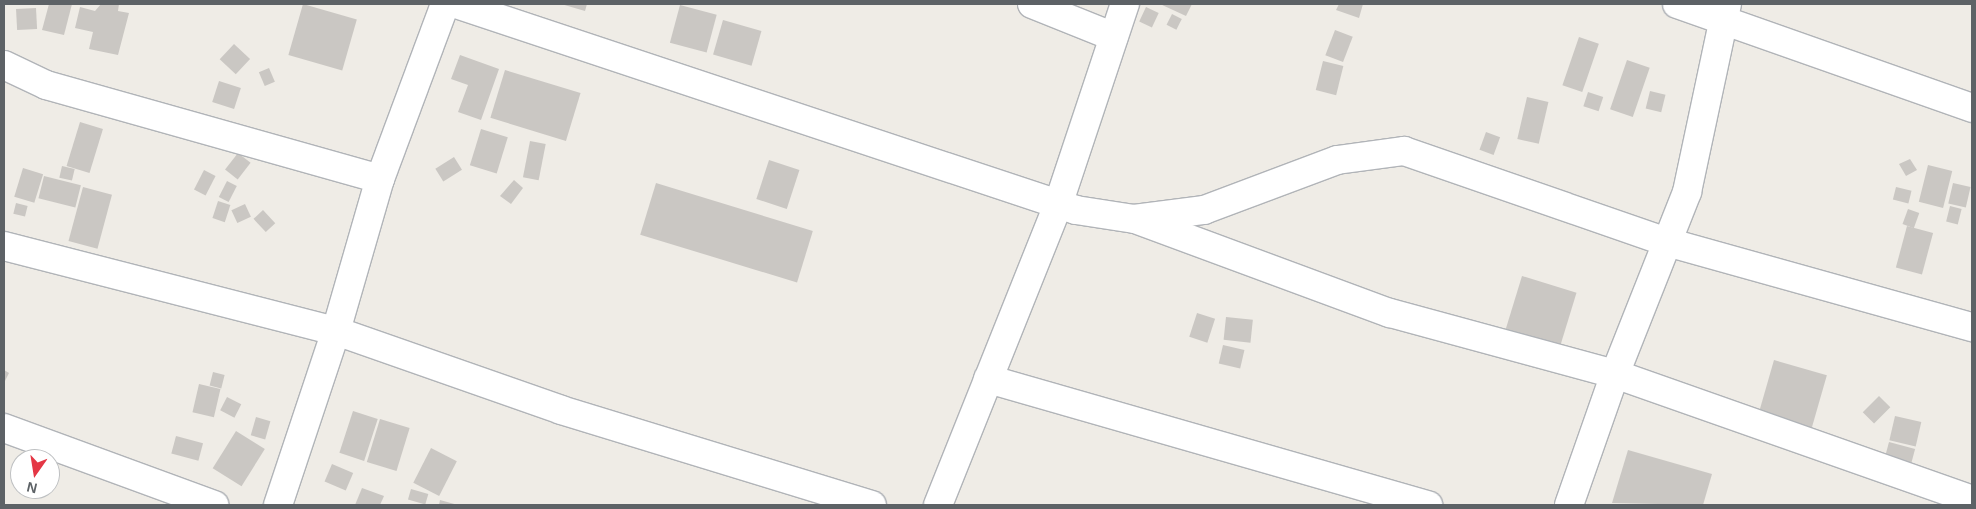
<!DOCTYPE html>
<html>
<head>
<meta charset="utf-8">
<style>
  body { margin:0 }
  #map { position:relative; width:1976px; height:509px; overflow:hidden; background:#efece6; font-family:Helvetica,sans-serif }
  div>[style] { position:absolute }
  .building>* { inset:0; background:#cac7c3; transform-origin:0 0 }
  .roads { filter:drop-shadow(1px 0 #b1b4b8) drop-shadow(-1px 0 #b1b4b8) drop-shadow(0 1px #b1b4b8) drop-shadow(0 -1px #b1b4b8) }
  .minor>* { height:28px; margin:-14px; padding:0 14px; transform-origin:14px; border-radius:14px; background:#fff }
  span { translate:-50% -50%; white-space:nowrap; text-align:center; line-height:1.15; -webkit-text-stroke:5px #fff; paint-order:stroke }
  .frame { position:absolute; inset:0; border:5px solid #5d6266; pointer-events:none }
  .north { position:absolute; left:10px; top:449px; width:50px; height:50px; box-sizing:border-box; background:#fff; border:1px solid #bec0c2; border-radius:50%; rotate:193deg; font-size:14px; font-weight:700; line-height:20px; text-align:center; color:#5d6266 }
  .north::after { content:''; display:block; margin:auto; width:18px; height:22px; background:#e43745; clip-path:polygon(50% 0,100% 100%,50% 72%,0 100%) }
</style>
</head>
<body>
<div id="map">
  <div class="building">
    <i style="clip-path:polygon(49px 4px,72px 4px,64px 35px,42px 30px)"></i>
    <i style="clip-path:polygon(101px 4px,119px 4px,118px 11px,129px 13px,118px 55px,89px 49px,93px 32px,75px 28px,80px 7px,95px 11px)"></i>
    <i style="left:303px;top:4px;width:56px;height:53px;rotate:16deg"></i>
    <i style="clip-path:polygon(561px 4px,587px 4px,585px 11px)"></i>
    <i style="clip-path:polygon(1160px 4px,1192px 4px,1186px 16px)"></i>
    <i style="clip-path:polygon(1339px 4px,1363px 4px,1359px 18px,1336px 10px)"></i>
    <i style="left:680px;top:5px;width:38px;height:39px;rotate:15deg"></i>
    <i style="left:1146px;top:7px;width:14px;height:16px;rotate:25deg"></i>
    <i style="left:36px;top:8px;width:21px;height:20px;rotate:87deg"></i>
    <i style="left:1172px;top:14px;width:11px;height:12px;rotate:27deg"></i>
    <i style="left:723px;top:20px;width:40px;height:36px;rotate:16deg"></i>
    <i style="left:1335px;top:30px;width:19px;height:27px;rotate:21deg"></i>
    <i style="left:1579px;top:37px;width:21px;height:51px;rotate:19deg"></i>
    <i style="left:234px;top:44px;width:22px;height:21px;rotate:43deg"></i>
    <i style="clip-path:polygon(460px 55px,499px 69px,481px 120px,458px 112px,468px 85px,451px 79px)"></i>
    <i style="left:1627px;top:60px;width:24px;height:52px;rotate:19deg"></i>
    <i style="left:1323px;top:61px;width:21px;height:30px;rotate:14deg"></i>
    <i style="left:269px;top:68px;width:15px;height:11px;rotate:67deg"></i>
    <i style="left:505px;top:70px;width:79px;height:50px;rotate:17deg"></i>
    <i style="left:219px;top:81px;width:23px;height:22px;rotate:18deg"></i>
    <i style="left:1650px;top:91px;width:16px;height:18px;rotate:14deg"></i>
    <i style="left:1588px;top:92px;width:16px;height:15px;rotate:18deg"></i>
    <i style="left:1527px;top:97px;width:22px;height:43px;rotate:13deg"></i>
    <i style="left:80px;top:122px;width:24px;height:46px;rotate:17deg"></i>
    <i style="left:481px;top:129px;width:28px;height:38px;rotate:17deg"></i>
    <i style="left:1486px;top:132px;width:15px;height:19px;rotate:20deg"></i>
    <i style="left:530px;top:141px;width:16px;height:37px;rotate:11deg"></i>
    <i style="left:238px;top:153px;width:16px;height:21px;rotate:38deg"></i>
    <i style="left:454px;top:157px;width:15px;height:22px;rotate:58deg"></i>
    <i style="clip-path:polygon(1910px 159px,1917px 170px,1906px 176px,1899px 164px)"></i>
    <i style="left:769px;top:160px;width:32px;height:41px;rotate:18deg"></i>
    <i style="left:1928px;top:165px;width:25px;height:38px;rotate:14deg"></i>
    <i style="left:62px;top:166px;width:13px;height:12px;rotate:13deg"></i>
    <i style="left:23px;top:168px;width:21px;height:30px;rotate:17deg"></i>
    <i style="left:204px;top:170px;width:13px;height:22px;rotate:27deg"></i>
    <i style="left:44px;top:176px;width:38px;height:23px;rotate:14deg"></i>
    <i style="clip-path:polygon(514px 180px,523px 188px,511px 204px,500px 196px)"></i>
    <i style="left:227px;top:181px;width:11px;height:18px;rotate:27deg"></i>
    <i style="left:656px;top:183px;width:164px;height:54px;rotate:17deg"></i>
    <i style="left:1953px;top:183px;width:18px;height:21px;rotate:13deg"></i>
    <i style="left:83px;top:187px;width:30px;height:56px;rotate:15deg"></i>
    <i style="left:1896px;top:187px;width:16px;height:13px;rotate:14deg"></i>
    <i style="left:218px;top:201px;width:13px;height:18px;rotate:18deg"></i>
    <i style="left:16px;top:203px;width:12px;height:11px;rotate:14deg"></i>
    <i style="left:245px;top:204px;width:14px;height:15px;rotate:65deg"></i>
    <i style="left:1950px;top:206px;width:12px;height:16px;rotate:14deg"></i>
    <i style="left:1908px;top:209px;width:12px;height:16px;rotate:20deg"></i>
    <i style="left:263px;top:210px;width:18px;height:13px;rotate:47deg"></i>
    <i style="left:1907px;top:226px;width:27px;height:43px;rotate:15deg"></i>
    <i style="left:1522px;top:276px;width:57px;height:61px;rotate:17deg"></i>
    <i style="left:1197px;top:313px;width:19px;height:25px;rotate:18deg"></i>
    <i style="left:1226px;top:317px;width:27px;height:23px;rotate:6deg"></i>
    <i style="left:1223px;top:345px;width:22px;height:19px;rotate:13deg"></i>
    <i style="left:1774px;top:360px;width:55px;height:56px;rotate:16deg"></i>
    <i style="clip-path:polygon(4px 370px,9px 373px,4px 383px)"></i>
    <i style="left:213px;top:372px;width:12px;height:14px;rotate:14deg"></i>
    <i style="left:199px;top:384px;width:22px;height:29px;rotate:13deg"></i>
    <i style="left:1879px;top:396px;width:16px;height:23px;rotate:45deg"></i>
    <i style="left:227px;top:397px;width:16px;height:15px;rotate:27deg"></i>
    <i style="left:353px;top:411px;width:26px;height:44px;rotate:18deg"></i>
    <i style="left:1895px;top:416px;width:27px;height:25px;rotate:13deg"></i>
    <i style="left:256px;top:417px;width:15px;height:19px;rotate:16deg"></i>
    <i style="left:380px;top:419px;width:31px;height:45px;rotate:17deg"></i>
    <i style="left:236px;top:431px;width:34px;height:44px;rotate:32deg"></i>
    <i style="left:176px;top:436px;width:28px;height:18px;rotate:15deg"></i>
    <i style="left:1889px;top:442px;width:27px;height:25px;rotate:15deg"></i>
    <i style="left:431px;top:448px;width:29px;height:39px;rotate:27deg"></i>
    <i style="clip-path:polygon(1628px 450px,1712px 474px,1703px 505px,1612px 503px)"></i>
    <i style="left:332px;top:464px;width:23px;height:19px;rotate:23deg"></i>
    <i style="clip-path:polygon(362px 488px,384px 496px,380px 505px,355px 505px)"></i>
    <i style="left:411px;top:489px;width:18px;height:11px;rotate:16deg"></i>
    <i style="clip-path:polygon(440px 500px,458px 505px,439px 505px)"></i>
  </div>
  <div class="roads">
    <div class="minor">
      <i style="left:456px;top:4px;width:653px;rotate:18.38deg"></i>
      <i style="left:1076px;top:210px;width:59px;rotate:8.8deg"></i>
      <i style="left:1134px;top:219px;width:71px;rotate:-7.3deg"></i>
      <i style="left:1204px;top:210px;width:142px;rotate:-20.6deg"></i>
      <i style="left:1337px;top:160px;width:68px;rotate:-7.7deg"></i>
      <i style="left:1404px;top:151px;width:278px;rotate:19.1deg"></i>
      <i style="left:1667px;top:242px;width:317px;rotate:15.6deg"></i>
      <i style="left:1032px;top:4px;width:88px;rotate:21.9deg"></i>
      <i style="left:1677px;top:4px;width:313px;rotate:19.4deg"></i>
      <i style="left:4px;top:65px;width:47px;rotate:25.5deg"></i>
      <i style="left:46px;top:85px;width:347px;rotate:15.7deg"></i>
      <i style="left:1138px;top:220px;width:269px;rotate:20.3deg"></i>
      <i style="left:1390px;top:313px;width:233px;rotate:15.2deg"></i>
      <i style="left:1615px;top:374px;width:379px;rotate:19.4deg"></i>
      <i style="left:4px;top:246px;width:343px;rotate:14.4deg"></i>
      <i style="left:336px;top:331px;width:238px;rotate:19.3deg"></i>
      <i style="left:561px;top:410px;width:325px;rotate:17deg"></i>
      <i style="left:988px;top:379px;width:458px;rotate:16deg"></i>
      <i style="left:4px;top:428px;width:224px;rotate:20.1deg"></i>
      <i style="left:278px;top:505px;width:183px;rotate:-71.6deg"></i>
      <i style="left:336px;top:331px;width:158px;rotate:-73.9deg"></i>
      <i style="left:380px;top:179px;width:187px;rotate:-69.6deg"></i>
      <i style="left:938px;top:505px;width:326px;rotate:-68.2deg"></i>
      <i style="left:1059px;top:202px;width:209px;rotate:-71.6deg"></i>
      <i style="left:1569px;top:505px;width:139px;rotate:-70.7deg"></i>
      <i style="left:1615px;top:374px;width:196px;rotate:-68.4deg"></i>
      <i style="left:1687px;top:192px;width:192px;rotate:-78deg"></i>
    </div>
  </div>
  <div class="frame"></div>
  <div class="north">N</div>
</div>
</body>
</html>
